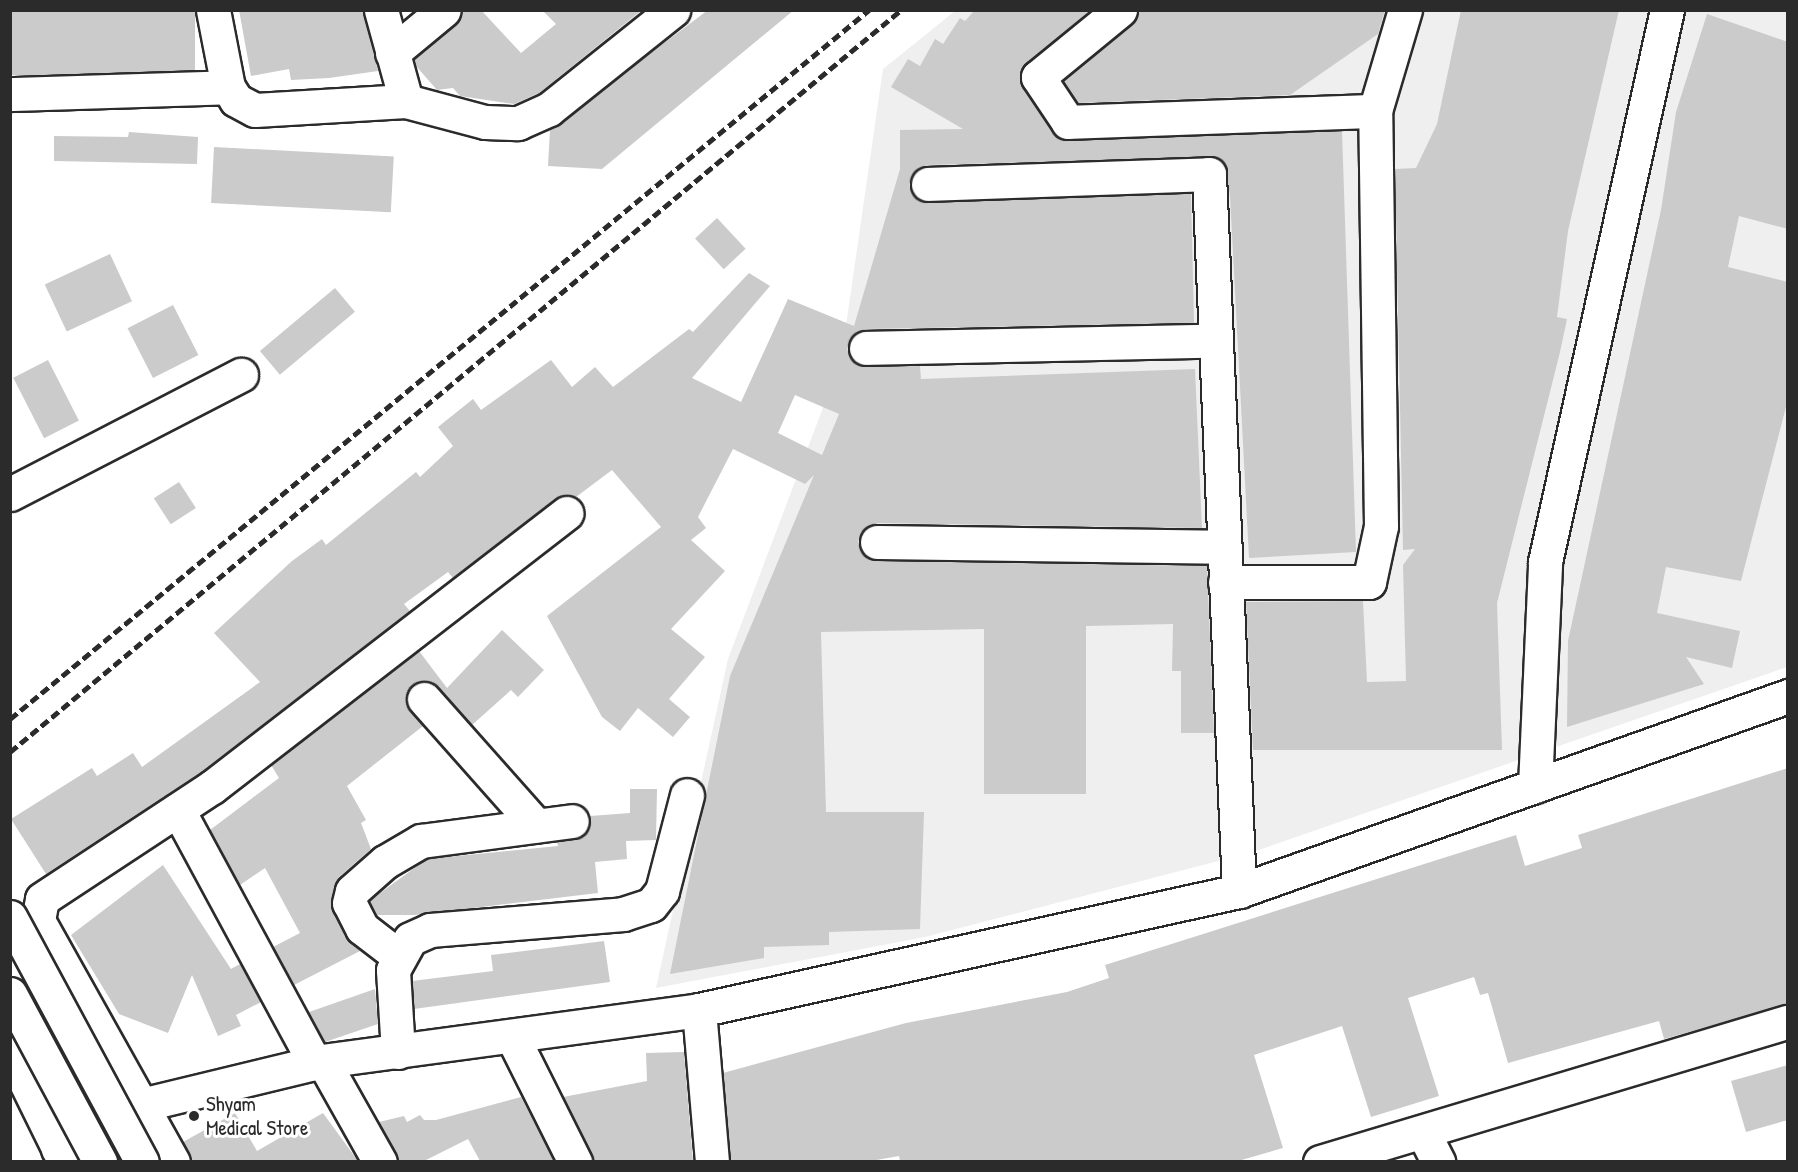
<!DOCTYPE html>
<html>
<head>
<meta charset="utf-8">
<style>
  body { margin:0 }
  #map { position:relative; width:1798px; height:1172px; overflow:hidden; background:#fff; font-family:"Patrick Hand",sans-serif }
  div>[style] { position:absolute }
  .built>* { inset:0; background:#efefef }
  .building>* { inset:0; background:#cbcbcb; transform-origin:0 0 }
  .roads { filter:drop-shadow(2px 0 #2b2b2b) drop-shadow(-2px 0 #2b2b2b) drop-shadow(0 2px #2b2b2b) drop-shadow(0 -2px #2b2b2b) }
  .street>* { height:33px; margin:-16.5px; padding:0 16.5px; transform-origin:16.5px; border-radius:16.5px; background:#fff }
  .rail>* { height:4.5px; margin-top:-2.25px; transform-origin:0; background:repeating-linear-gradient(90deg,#2b2b2b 0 9px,transparent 0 13.5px) }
  .bridges { filter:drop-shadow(2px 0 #2b2b2b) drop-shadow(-2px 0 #2b2b2b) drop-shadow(0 2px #2b2b2b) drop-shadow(0 -2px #2b2b2b) }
  .secondary-bridge>* { height:33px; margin:-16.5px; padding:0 16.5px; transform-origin:16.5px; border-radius:16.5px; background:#fff }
  .dots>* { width:16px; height:16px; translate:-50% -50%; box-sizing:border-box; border:3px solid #fff; border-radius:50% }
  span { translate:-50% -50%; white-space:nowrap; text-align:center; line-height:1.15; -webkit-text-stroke:6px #fff; paint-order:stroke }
  .poi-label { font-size:21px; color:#2b2b2b }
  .left { translate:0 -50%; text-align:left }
  .frame { position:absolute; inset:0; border:12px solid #2b2b2b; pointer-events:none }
</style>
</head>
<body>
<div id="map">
  <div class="built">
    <i style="clip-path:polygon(955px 11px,1787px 11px,1787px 667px,1253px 852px,925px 937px,656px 988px,728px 659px,841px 360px,883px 69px)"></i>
  </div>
  <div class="building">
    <i style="left:10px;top:10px;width:185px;height:65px"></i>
    <i style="clip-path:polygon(239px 10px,363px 10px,378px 71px,329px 78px,291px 80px,289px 69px,251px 76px)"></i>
    <i style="clip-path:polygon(462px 10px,481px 10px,521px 53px,556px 24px,542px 10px,642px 10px,539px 93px,514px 104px,460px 96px,453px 88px,437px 90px,416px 66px,414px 59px,456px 24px)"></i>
    <i style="clip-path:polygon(708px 10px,794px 10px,602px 169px,548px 166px,550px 129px)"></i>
    <i style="clip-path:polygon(evenodd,975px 10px,1090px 10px,1021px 70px,1022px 87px,1060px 139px,1342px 131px,1356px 552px,1249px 558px,1230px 196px,1225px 165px,1217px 157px,927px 165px,918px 168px,909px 184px,912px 194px,929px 203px,1191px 193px,1194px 323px,866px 329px,856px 332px,847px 348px,850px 358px,866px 367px,920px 366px,921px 379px,1195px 369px,1202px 528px,877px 523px,861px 532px,858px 542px,867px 558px,877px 561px,1207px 566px,1214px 733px,1181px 733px,1181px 671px,1172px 671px,1173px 624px,1086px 626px,1086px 794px,984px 794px,984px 629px,821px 632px,826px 812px,924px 812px,920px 929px,829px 932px,829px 945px,764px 947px,764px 958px,670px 974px,730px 676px,814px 475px,805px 484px,733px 449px,698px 517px,706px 528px,691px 540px,725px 571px,671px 629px,705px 657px,669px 699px,690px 717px,673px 737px,638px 708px,620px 731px,602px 717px,547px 616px,661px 527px,612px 470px,576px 497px,556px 498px,453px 578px,448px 572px,404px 604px,410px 611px,201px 772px,46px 874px,11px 819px,92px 768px,97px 776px,133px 753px,142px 767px,260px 682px,214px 633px,292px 561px,322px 539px,326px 545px,416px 472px,420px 477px,453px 446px,438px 427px,473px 399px,481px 410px,551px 360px,572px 387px,595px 367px,613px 387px,689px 329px,693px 332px,749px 273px,770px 286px,692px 378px,741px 402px,788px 299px,854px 326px,900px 169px,900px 130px,963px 129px,891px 87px,908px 59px,920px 66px,935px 39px,943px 44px,960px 18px,965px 21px,975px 10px,795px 395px,839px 414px,822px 455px,778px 433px,795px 395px)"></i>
    <i style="clip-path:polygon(1138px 10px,1385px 10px,1378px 34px,1290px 95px,1078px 103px,1063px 81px,1132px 25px)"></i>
    <i style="clip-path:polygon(1461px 10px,1619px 10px,1568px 231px,1557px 317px,1567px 319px,1560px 352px,1497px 603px,1502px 750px,1253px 750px,1246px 602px,1363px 601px,1367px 682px,1406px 681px,1403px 565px,1415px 549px,1403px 550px,1395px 169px,1416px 168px,1437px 124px)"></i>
    <i style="clip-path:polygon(1707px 14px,1788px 42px,1788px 229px,1739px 216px,1728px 267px,1788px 282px,1788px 399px,1741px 581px,1666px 567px,1657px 613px,1740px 631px,1732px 668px,1686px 657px,1704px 684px,1567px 727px,1568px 641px,1661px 210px,1676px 112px)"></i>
    <i style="clip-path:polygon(129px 132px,198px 137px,197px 164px,54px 161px,54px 136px,128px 137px)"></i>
    <i style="left:214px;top:147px;width:180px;height:56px;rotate:3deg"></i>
    <i style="left:717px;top:218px;width:42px;height:30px;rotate:47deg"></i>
    <i style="left:110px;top:254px;width:52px;height:72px;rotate:65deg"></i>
    <i style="left:335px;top:288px;width:31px;height:98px;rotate:50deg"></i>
    <i style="left:173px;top:305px;width:56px;height:51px;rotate:63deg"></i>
    <i style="left:48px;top:360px;width:68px;height:39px;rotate:63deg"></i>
    <i style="left:179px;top:482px;width:31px;height:30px;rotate:57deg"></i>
    <i style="clip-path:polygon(502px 630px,544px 670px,518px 697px,511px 690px,472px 725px,430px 681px,411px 685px,406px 703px,423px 726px,347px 786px,366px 820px,361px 823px,371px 849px,339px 877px,331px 899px,345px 937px,360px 951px,294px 985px,273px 947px,300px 933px,265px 868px,240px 885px,210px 830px,279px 778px,271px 765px,419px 651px,447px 688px)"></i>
    <i style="clip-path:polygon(1788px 768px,1788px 1004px,1664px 1039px,1659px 1021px,1508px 1063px,1488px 993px,1480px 995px,1474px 977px,1408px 998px,1439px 1096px,1371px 1117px,1342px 1026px,1254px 1055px,1283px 1148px,1238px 1161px,900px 1161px,899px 1156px,871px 1161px,731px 1161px,723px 1073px,906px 1023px,1067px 992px,1109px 978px,1105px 965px,1516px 835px,1525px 866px,1582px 848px,1578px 835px)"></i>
    <i style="clip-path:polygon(630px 789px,657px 789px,656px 840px,626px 841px,627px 859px,595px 862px,598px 893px,415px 915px,377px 915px,369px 901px,427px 859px,558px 846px,557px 842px,583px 836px,590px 816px,630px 813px)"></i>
    <i style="clip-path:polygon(163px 865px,231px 969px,240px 964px,261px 1002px,236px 1015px,241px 1026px,218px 1036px,192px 975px,168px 1033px,119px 1014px,71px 935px)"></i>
    <i style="clip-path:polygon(604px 941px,610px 982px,414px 1009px,412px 981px,493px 971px,491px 955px)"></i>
    <i style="clip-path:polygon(375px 989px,378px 1024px,325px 1042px,309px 1012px)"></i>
    <i style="clip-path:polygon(684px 1052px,693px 1161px,593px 1161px,563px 1097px,647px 1081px,646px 1053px)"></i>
    <i style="clip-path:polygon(1788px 1065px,1788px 1120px,1746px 1132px,1731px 1081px)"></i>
    <i style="clip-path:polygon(521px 1097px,554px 1161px,480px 1161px,468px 1139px,424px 1161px,399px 1161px,379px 1122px,404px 1116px,407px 1122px,420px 1115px,424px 1120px,436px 1120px)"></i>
    <i style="clip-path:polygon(235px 1113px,257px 1151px,323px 1113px,358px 1161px,192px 1161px,183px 1142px)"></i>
  </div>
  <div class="roads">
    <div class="street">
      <i style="left:213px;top:10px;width:78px;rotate:79deg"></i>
      <i style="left:228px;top:87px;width:15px;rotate:58deg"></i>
      <i style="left:236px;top:100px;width:21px;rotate:28deg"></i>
      <i style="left:255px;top:110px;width:151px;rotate:-3.4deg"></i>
      <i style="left:406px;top:101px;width:82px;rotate:14.9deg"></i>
      <i style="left:485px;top:122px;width:33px;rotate:2deg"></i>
      <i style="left:518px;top:123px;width:34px;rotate:-24deg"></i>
      <i style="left:549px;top:109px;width:159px;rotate:-38.6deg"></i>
      <i style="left:381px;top:10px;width:94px;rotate:74.6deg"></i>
      <i style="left:1120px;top:10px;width:106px;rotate:140.7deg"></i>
      <i style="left:1038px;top:77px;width:54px;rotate:56.3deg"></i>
      <i style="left:1068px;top:122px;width:307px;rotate:-2.1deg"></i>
      <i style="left:392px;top:53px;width:67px;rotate:-39.6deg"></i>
      <i style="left:10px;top:94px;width:218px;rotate:-1.8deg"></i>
      <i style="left:928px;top:184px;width:281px;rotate:-2deg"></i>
      <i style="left:1209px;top:174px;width:718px;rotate:87.6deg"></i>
      <i style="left:866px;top:348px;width:348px;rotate:-1.2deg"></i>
      <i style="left:10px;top:494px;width:260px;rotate:-27.3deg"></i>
      <i style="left:877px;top:542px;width:344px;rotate:0.8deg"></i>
      <i style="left:1225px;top:582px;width:144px"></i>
      <i style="left:1369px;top:582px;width:57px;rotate:-77.9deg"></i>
      <i style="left:1381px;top:526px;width:415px;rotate:-90.8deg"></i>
      <i style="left:1375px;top:111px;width:105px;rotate:-73.5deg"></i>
      <i style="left:424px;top:699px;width:169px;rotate:48.4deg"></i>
      <i style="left:1535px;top:786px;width:224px;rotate:-87.4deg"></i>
      <i style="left:1545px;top:562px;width:565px;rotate:-77.54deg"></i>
      <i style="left:178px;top:810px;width:288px;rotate:61.6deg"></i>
      <i style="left:397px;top:955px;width:44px;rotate:-142.4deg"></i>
      <i style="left:362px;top:928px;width:28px;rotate:-117deg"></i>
      <i style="left:349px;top:903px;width:12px;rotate:-76deg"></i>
      <i style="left:352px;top:891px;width:44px;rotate:-41.3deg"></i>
      <i style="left:385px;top:862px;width:42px;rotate:-30.3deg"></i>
      <i style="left:421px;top:841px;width:152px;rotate:-7.5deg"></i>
      <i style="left:699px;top:1010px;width:153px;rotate:85.1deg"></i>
      <i style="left:513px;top:1038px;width:139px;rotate:63.4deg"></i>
      <i style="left:10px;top:1050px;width:125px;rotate:63.8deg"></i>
      <i style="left:398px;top:1052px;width:82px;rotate:-93.5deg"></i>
      <i style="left:393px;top:970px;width:35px;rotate:-61deg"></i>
      <i style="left:410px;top:939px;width:22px;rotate:-24deg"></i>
      <i style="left:430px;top:930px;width:194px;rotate:-4.7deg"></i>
      <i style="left:623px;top:914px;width:29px;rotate:-18deg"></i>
      <i style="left:651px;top:905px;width:18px;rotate:-52deg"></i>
      <i style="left:662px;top:891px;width:99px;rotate:-75.4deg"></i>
      <i style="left:323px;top:1061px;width:116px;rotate:60.6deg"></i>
      <i style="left:1423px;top:1132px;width:34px;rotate:63deg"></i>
      <i style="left:58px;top:1149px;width:94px;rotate:-27.9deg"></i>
      <i style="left:141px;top:1105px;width:187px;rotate:-13.6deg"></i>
      <i style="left:323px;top:1061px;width:379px;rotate:-7.7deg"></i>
      <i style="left:699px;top:1010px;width:553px;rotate:-12.43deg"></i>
      <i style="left:1239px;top:891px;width:583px;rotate:-19.55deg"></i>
      <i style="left:173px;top:1162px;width:277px;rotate:-119.2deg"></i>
      <i style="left:38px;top:920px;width:21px;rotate:-79deg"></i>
      <i style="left:42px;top:899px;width:204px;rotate:-33.4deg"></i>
      <i style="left:212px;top:787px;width:448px;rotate:-37.7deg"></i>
      <i style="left:1320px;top:1162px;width:488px;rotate:-16.7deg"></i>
    </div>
  </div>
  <div class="rail">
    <i style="left:10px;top:719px;width:1114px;rotate:-39.54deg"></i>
    <i style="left:10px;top:752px;width:1160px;rotate:-39.79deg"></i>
  </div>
  <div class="bridges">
    <div class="secondary-bridge">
      <i style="left:10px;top:917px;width:278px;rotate:61.7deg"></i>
      <i style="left:10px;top:994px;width:191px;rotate:61.8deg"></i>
    </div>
  </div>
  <div class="dots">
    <i style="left:194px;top:1116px;background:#2b2b2b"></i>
  </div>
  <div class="poi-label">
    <span class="left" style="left:206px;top:1116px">Shyam<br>Medical Store</span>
  </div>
  <div class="frame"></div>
</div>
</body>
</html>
